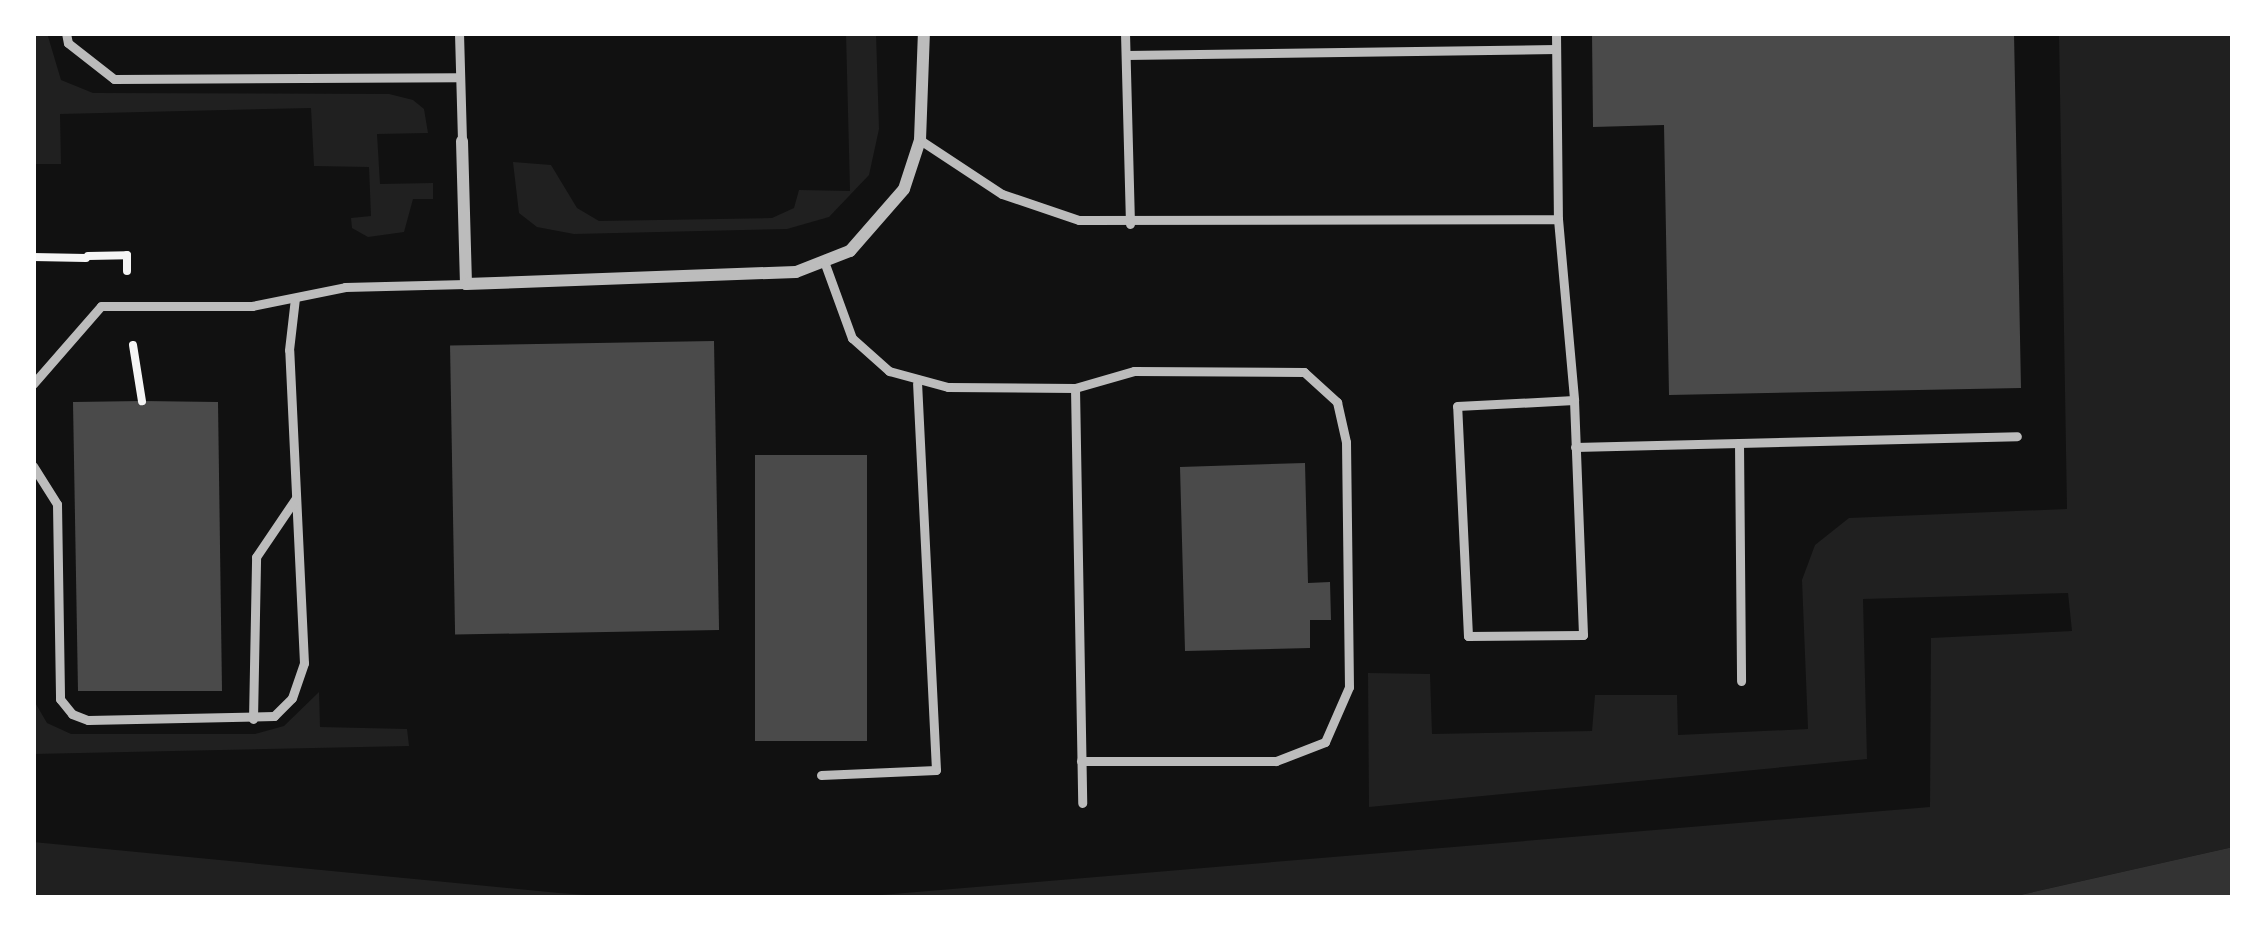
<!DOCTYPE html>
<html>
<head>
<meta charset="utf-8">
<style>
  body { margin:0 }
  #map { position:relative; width:2266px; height:931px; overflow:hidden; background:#111; font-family:Lato,sans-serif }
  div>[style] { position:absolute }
  .green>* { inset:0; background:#202020 }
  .water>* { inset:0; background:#333 }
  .building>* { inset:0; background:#4a4a4a; transform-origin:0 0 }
  .path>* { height:8px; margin:-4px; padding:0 4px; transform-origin:4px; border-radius:4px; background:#f5f5f5 }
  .service>* { height:9px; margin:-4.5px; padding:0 4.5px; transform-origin:4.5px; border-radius:4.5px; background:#bcbcbc }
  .minor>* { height:12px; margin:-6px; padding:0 6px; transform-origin:6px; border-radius:6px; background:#bcbcbc }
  span { translate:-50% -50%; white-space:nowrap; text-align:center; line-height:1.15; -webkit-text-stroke:9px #fff; paint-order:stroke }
  .frame { position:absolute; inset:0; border:36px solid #fff; pointer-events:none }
</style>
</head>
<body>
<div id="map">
  <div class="green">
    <i style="clip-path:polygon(33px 33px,47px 33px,61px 80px,93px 93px,389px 94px,413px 100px,424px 109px,428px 133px,377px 134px,380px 184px,433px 183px,433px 199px,413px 199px,404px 232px,368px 237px,352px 228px,351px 218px,371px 216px,369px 167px,314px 166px,311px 108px,60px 114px,61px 164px,33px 164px)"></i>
    <i style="clip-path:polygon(846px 33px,876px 33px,879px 129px,869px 175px,829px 217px,787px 229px,574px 234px,537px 227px,519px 213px,513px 162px,551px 165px,577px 208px,599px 221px,772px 218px,794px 208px,799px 190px,850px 191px)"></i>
    <i style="clip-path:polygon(2059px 33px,2233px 33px,2233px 847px,2007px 898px,845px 898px,1930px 807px,1931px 638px,2072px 631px,2068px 593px,1863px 599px,1867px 759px,1369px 807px,1368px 673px,1430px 674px,1432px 734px,1592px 731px,1595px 695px,1677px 695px,1678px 735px,1808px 729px,1802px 580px,1815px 545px,1849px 518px,2067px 509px)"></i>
    <i style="clip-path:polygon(319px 692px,320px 727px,407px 729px,409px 746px,33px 754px,33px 699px,47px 723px,71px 734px,255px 734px,284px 726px)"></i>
    <i style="clip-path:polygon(33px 842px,559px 893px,628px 898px,33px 898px)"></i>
  </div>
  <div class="water">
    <i style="clip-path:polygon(2233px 847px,2233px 898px,2007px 898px)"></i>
  </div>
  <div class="building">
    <i style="clip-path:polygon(1592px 33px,2014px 33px,2021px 388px,1669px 395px,1664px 125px,1593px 127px)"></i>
    <i style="left:714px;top:341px;width:289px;height:264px;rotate:89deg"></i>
    <i style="clip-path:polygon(142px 401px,218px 402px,222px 691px,78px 691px,73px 402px)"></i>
    <i style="left:755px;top:455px;width:112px;height:286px"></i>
    <i style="clip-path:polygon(1305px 463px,1308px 583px,1330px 582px,1331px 620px,1310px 620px,1310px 648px,1185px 651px,1180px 467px)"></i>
  </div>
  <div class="path">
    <i style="left:88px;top:256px;width:39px;rotate:-1deg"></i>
    <i style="left:127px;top:255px;width:16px;rotate:90deg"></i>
    <i style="left:33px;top:257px;width:53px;rotate:1.1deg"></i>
    <i style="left:133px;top:345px;width:57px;rotate:80.9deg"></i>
  </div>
  <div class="service">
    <i style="left:66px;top:33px;width:10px;rotate:79deg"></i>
    <i style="left:68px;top:43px;width:58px;rotate:38deg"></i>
    <i style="left:114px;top:79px;width:346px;rotate:-0.3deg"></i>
    <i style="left:459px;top:33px;width:108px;rotate:88.4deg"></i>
    <i style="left:1125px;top:33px;width:191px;rotate:88.5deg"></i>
    <i style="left:1556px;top:33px;width:186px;rotate:89.4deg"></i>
    <i style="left:1558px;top:219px;width:182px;rotate:84.9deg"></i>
    <i style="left:1574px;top:400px;width:235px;rotate:87.8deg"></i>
    <i style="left:1583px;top:635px;width:115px;rotate:179.5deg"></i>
    <i style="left:1468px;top:636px;width:230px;rotate:-92.7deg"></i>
    <i style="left:1457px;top:406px;width:117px;rotate:-2.9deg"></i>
    <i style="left:1126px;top:55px;width:430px;rotate:-0.8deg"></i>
    <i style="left:920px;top:140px;width:98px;rotate:33.4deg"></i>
    <i style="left:1002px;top:194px;width:81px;rotate:18.7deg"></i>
    <i style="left:1079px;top:220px;width:479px;rotate:-0.1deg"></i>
    <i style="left:825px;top:264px;width:79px;rotate:70deg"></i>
    <i style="left:852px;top:338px;width:50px;rotate:41.7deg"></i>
    <i style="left:889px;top:371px;width:61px;rotate:15.2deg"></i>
    <i style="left:948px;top:387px;width:127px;rotate:0.5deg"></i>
    <i style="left:1075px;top:388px;width:415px;rotate:89deg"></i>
    <i style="left:33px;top:384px;width:103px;rotate:-48.9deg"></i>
    <i style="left:101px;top:306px;width:151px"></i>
    <i style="left:252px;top:306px;width:95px;rotate:-11.5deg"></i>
    <i style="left:345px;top:287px;width:121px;rotate:-1.4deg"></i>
    <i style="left:1075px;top:388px;width:61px;rotate:-16.1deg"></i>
    <i style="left:1134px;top:371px;width:170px;rotate:0.3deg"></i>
    <i style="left:1304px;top:372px;width:45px;rotate:42.3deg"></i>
    <i style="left:1337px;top:402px;width:41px;rotate:77.3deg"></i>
    <i style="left:1346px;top:442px;width:245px;rotate:89.3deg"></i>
    <i style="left:1349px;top:687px;width:60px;rotate:113.6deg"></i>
    <i style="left:1325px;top:742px;width:53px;rotate:158.8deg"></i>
    <i style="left:1276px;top:761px;width:195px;rotate:180deg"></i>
    <i style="left:1739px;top:443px;width:238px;rotate:89.5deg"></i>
    <i style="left:1575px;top:447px;width:442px;rotate:-1.4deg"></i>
    <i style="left:33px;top:466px;width:45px;rotate:57.7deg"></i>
    <i style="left:57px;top:504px;width:195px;rotate:89.1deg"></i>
    <i style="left:60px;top:699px;width:19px;rotate:51deg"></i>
    <i style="left:72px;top:714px;width:17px;rotate:21deg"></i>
    <i style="left:88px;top:720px;width:186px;rotate:-1.2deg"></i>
    <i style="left:274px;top:716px;width:25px;rotate:-45deg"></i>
    <i style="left:292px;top:698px;width:37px;rotate:-71deg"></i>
    <i style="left:304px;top:663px;width:313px;rotate:-92.7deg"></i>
    <i style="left:289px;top:350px;width:52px;rotate:-83.4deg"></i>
    <i style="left:253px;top:719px;width:162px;rotate:-88.9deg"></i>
    <i style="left:256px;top:557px;width:71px;rotate:-55.9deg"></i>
    <i style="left:821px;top:775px;width:115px;rotate:-2.5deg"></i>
    <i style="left:936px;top:770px;width:387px;rotate:-92.8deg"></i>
  </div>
  <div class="minor">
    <i style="left:462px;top:141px;width:143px;rotate:88.4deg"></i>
    <i style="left:466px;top:284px;width:330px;rotate:-2.1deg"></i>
    <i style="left:796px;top:272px;width:58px;rotate:-21.3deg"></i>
    <i style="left:850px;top:251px;width:82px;rotate:-48.9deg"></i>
    <i style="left:904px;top:189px;width:52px;rotate:-71.9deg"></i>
    <i style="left:920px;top:140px;width:107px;rotate:-87.9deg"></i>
  </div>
  <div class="frame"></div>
</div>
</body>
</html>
